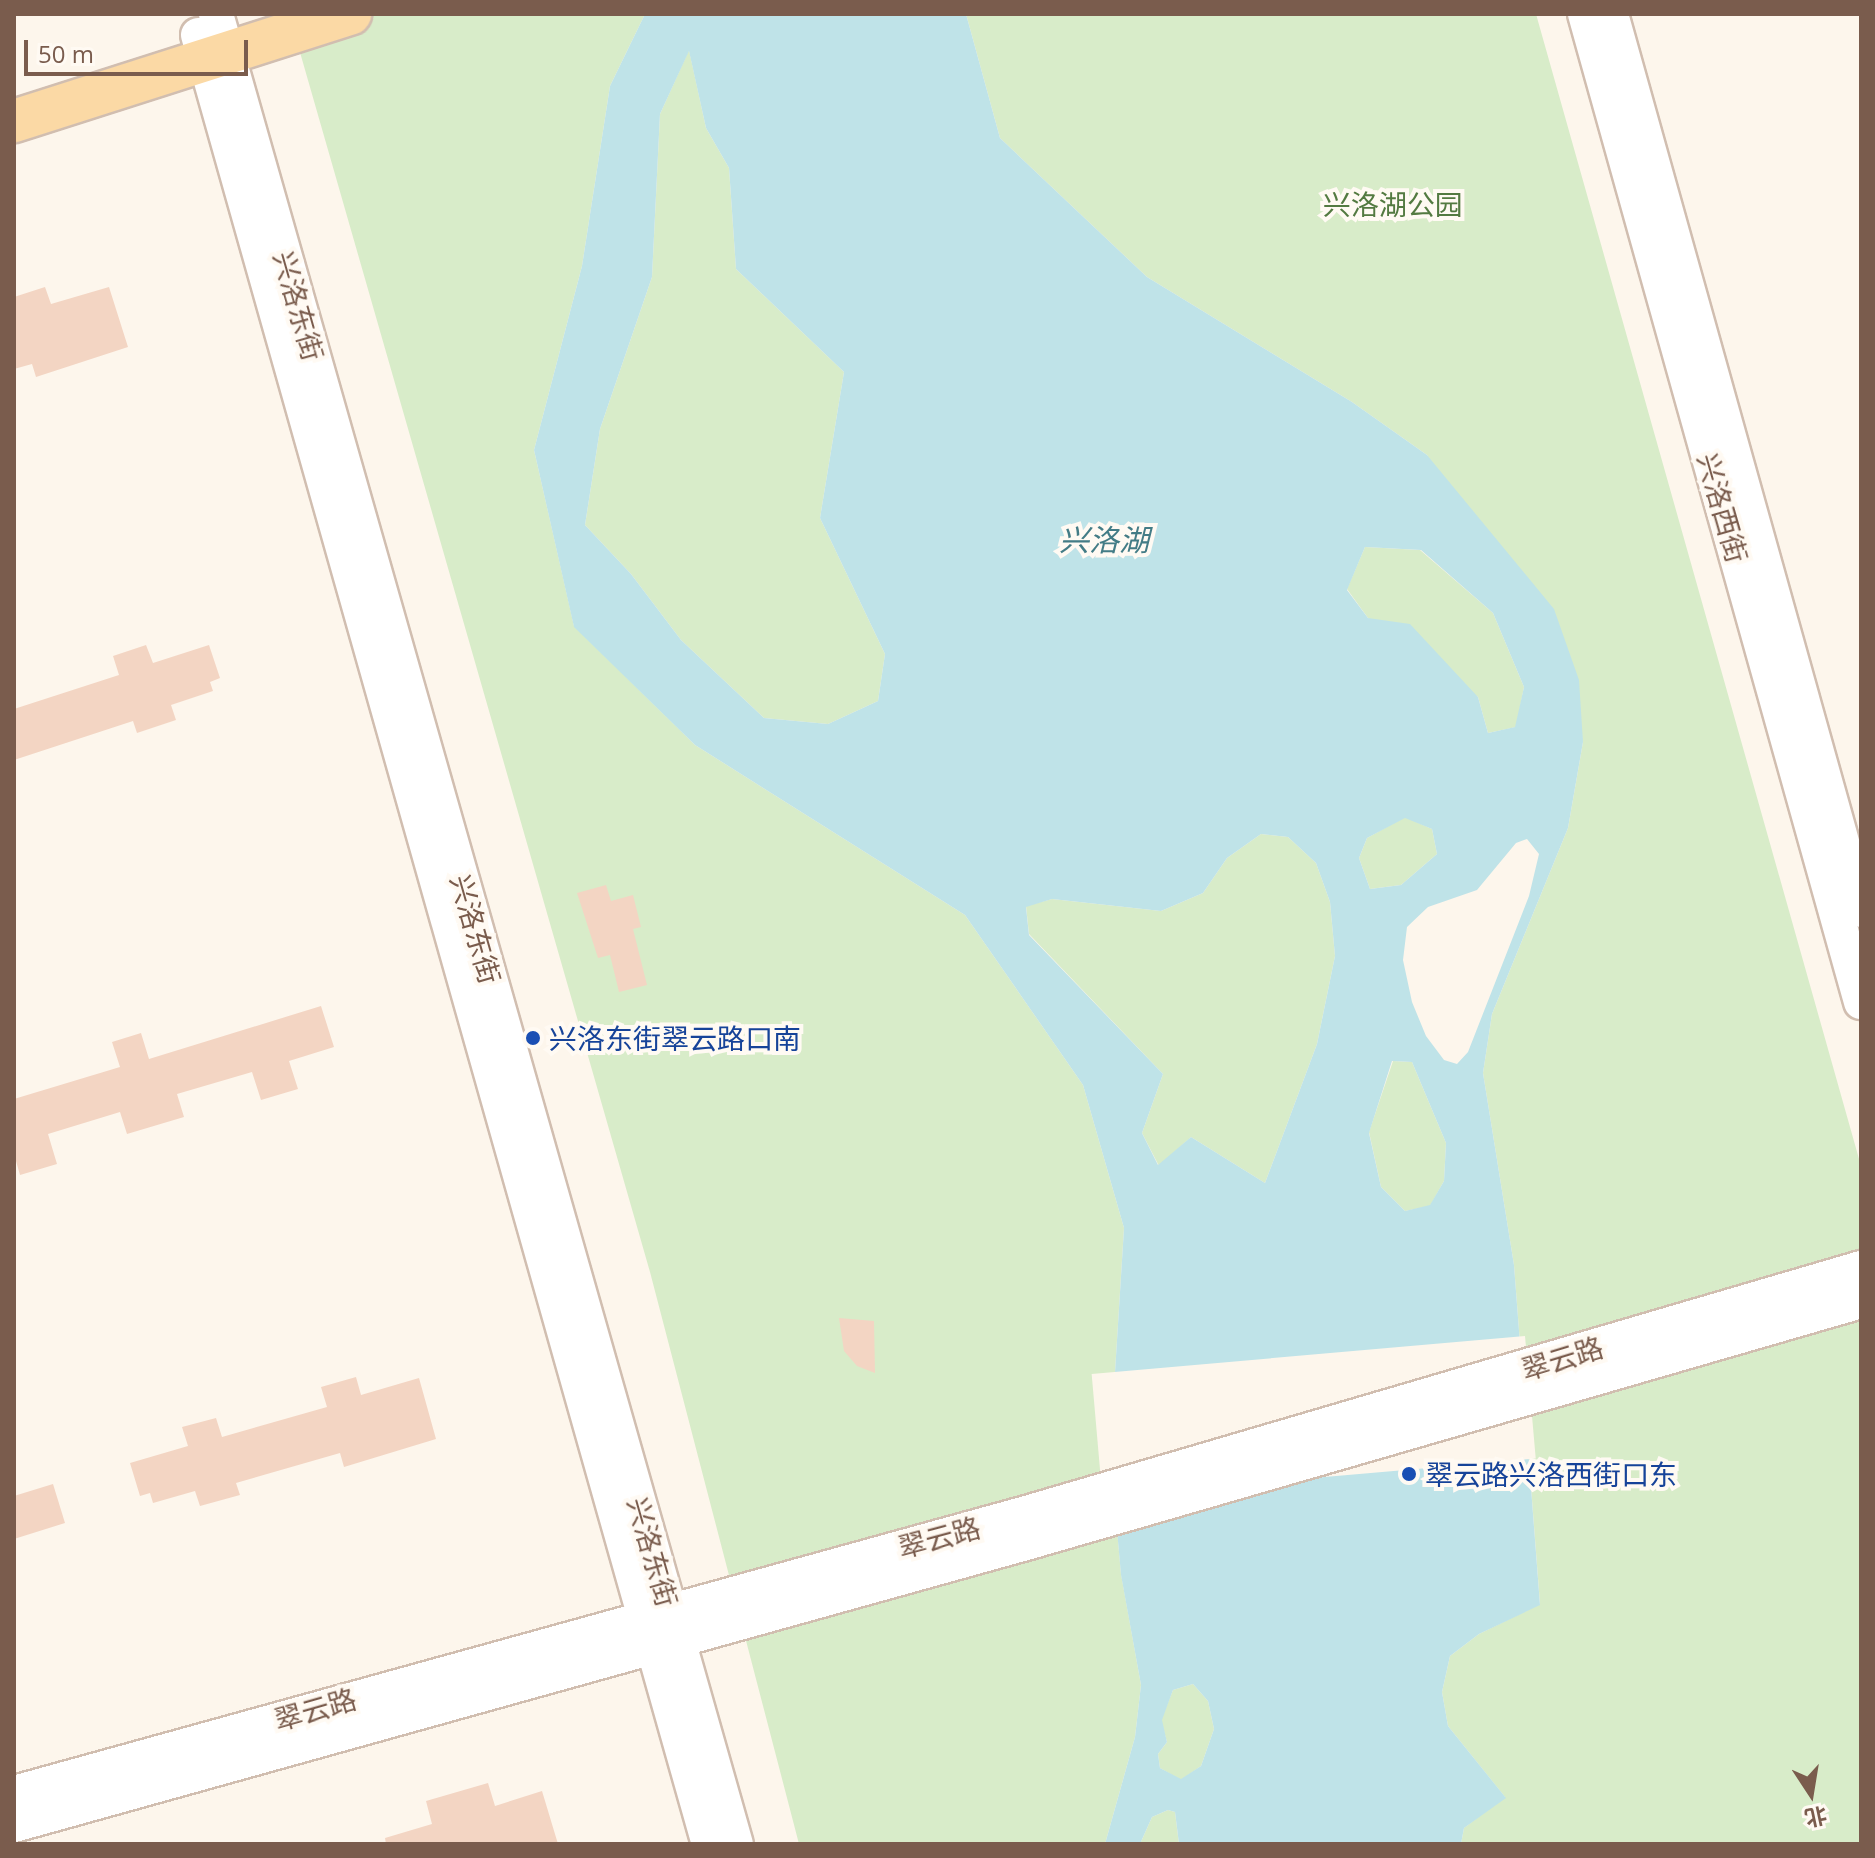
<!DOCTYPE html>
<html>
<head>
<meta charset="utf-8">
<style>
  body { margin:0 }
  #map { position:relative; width:1875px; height:1858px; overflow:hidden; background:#fdf6ec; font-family:"Open Sans","Noto Sans SC",sans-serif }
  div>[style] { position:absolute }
  .green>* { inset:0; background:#d8ecc9 }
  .water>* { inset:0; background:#bfe3e8 }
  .pier>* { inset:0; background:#fdf6ec; transform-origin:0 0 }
  .building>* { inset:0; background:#f3d5c3 }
  .roads { filter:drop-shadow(2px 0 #d1beb0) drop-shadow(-2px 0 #d1beb0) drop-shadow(0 2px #d1beb0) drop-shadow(0 -2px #d1beb0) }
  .minor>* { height:34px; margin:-17px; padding:0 17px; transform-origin:17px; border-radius:17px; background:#fff }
  .major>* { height:42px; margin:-21px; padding:0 21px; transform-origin:21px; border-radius:21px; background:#fbd9a5 }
  .dots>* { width:22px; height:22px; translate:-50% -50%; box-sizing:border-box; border:4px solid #fffaf3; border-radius:50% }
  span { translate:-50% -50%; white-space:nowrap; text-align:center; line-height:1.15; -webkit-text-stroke:8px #fffaf3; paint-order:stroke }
  .park-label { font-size:28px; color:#537a41 }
  .street-label { font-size:28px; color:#7a5c4d }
  .transit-label { font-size:28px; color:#164399 }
  .left { translate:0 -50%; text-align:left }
  .water-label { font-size:30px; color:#437c86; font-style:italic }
  .frame { position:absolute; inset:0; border:16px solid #7a5c4d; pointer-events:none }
  .north { position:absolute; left:1771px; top:1754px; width:80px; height:80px; -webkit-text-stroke:6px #fffaf3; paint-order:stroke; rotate:168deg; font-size:22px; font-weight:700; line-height:32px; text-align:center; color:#7a5c4d }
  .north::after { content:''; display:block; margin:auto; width:28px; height:36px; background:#7a5c4d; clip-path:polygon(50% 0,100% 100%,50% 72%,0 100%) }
  .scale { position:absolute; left:24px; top:40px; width:224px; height:36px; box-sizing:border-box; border:4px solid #7a5c4d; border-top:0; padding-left:10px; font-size:24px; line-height:28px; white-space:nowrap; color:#7a5c4d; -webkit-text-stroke:6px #fffaf3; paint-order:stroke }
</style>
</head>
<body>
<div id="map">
  <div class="green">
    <i style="clip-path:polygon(289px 14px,645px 14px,610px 86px,582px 266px,534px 450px,574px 626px,695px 745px,965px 915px,1083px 1085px,1124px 1228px,1110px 1452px,1121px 1574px,1141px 1685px,1135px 1737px,1105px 1844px,799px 1844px,650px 1272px)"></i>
    <i style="clip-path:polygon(966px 14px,1536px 14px,1861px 1166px,1861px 1844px,1461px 1844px,1464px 1828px,1505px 1797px,1448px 1726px,1442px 1692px,1450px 1656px,1479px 1634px,1540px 1604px,1514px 1265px,1483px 1073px,1492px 1014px,1568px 828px,1583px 742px,1427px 455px,1352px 402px,1147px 277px,1000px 138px)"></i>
    <i style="clip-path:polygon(689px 50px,706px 128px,729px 168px,736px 269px,844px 372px,820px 518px,885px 654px,878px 701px,828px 724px,764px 718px,681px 640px,631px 574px,585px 525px,600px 429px,652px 277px,660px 114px)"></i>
    <i style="clip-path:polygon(1365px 547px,1420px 550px,1493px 613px,1524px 687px,1516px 727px,1488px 733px,1478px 697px,1368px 618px,1347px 589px)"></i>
    <i style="clip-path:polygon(1405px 817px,1432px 829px,1437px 854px,1401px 885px,1370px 889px,1359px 858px,1367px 838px)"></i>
    <i style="clip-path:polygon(1261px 834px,1288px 837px,1316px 863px,1330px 902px,1335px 956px,1317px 1044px,1265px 1183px,1191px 1137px,1159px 1166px,1142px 1133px,1163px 1074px,1029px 934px,1026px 906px,1052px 899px,1161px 911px,1203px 893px,1227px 858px)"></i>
    <i style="clip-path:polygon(1393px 1061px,1412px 1062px,1446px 1143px,1444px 1181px,1430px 1206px,1405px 1211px,1381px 1187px,1369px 1132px)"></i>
    <i style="clip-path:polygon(1193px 1684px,1208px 1701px,1214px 1729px,1201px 1766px,1181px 1780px,1160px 1768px,1158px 1754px,1167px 1742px,1161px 1720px,1173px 1690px)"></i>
    <i style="clip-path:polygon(1168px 1810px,1175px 1812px,1179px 1844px,1140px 1844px,1152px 1817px)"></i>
  </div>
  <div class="water">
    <i style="clip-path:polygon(evenodd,645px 14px,966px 14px,1000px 138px,1147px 277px,1352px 402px,1427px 455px,1554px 609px,1579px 680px,1583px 742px,1568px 828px,1492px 1014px,1483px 1073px,1514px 1265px,1540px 1605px,1479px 1634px,1450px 1656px,1442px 1692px,1448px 1726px,1506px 1798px,1464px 1828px,1461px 1844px,1179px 1844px,1175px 1812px,1168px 1810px,1152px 1817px,1140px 1844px,1105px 1844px,1135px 1737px,1141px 1685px,1121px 1575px,1110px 1452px,1124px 1228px,1083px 1085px,965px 915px,695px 745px,574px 627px,534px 450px,582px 266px,610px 86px,645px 14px,689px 51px,706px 128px,729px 168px,736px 269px,844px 372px,820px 518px,885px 654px,878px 701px,828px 724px,764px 718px,681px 640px,631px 574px,585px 525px,600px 429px,652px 277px,660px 114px,689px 51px,645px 14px,1365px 547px,1421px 550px,1493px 613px,1524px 687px,1515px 727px,1488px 733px,1478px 697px,1410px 624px,1368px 618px,1347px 590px,1365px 547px,645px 14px,1405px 818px,1432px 829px,1437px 854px,1401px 885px,1370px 889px,1359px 858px,1367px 838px,1405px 818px,645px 14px,1261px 834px,1288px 837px,1316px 863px,1330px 902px,1335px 956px,1317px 1044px,1265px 1183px,1191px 1137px,1158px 1165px,1142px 1133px,1163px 1074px,1029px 935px,1026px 907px,1052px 899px,1161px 911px,1203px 893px,1227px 858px,1261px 834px,645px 14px,1527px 839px,1539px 854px,1529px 896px,1468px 1052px,1457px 1064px,1444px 1060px,1426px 1036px,1412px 1002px,1403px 960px,1407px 927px,1428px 907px,1477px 890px,1516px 843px,1527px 839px,645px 14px,1392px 1061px,1412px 1062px,1446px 1143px,1444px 1181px,1430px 1205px,1405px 1211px,1381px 1187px,1369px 1133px,1392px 1061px,645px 14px,1193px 1684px,1208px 1701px,1214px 1729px,1201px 1766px,1181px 1779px,1160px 1768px,1158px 1754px,1167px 1742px,1162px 1720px,1173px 1690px,1193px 1684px)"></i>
  </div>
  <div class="pier">
    <i style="left:1525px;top:1336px;width:123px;height:435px;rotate:85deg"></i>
  </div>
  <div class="building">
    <i style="clip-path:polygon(45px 287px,51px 304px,109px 287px,128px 347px,36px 377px,32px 364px,14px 369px,14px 297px)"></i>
    <i style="clip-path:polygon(146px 645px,153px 663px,209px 645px,220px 678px,210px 682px,213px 691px,171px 705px,176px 720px,137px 733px,133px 721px,14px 760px,14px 709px,119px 675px,113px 656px)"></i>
    <i style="clip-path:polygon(606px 885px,611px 901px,633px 895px,641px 927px,633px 929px,647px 985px,619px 992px,610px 955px,598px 958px,577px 893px)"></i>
    <i style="clip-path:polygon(321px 1006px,334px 1047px,289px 1061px,298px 1089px,261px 1100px,252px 1072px,177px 1094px,184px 1117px,127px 1134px,120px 1112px,48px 1134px,57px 1164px,20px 1175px,14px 1154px,14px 1099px,120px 1067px,112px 1042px,141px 1033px,149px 1059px)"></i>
    <i style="clip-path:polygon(839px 1318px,874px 1321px,875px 1373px,857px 1366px,844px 1351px)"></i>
    <i style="clip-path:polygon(356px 1377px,361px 1395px,419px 1378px,436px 1439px,344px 1467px,340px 1453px,236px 1483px,240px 1495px,200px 1506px,195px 1491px,153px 1503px,150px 1493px,140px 1496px,130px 1463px,188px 1446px,182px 1427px,216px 1418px,222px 1437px,327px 1407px,321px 1387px)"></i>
    <i style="clip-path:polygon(53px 1484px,65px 1523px,14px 1539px,14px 1496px)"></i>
    <i style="clip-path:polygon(488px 1783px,495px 1806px,542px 1791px,558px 1844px,386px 1844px,385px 1838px,432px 1824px,426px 1801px)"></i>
  </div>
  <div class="roads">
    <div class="minor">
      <i style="left:216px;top:14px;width:1902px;rotate:74.14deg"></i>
      <i style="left:1585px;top:14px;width:1026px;rotate:74.39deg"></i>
      <i style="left:1611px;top:14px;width:930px;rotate:74.41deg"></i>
      <i style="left:198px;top:35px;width:1880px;rotate:74.23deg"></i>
      <i style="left:14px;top:1793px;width:1047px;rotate:-15.46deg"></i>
      <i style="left:1023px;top:1514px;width:873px;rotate:-16.36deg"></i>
      <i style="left:14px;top:1825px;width:1058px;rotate:-15.57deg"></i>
      <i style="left:1033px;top:1541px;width:862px;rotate:-16.16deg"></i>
    </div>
    <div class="major">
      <i style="left:14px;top:121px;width:353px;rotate:-17.7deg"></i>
    </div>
  </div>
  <div class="dots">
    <i style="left:533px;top:1038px;background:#1a4fb4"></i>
    <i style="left:1409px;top:1474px;background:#1a4fb4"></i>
  </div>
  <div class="park-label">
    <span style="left:1393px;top:204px">兴洛湖公园</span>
  </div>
  <div class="street-label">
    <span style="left:299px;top:306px;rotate:74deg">兴洛东街</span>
    <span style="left:1723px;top:508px;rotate:74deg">兴洛西街</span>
    <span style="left:476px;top:929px;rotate:74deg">兴洛东街</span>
    <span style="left:1562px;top:1358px;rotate:-17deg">翠云路</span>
    <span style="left:939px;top:1537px;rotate:-15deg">翠云路</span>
    <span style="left:653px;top:1552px;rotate:74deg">兴洛东街</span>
    <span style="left:315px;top:1709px;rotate:-16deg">翠云路</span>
  </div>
  <div class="transit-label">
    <span class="left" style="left:549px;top:1038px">兴洛东街翠云路口南</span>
    <span class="left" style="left:1425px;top:1474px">翠云路兴洛西街口东</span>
  </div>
  <div class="water-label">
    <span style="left:1104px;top:540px">兴洛湖</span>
  </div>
  <div class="frame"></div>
  <div class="north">北</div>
  <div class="scale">50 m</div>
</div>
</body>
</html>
